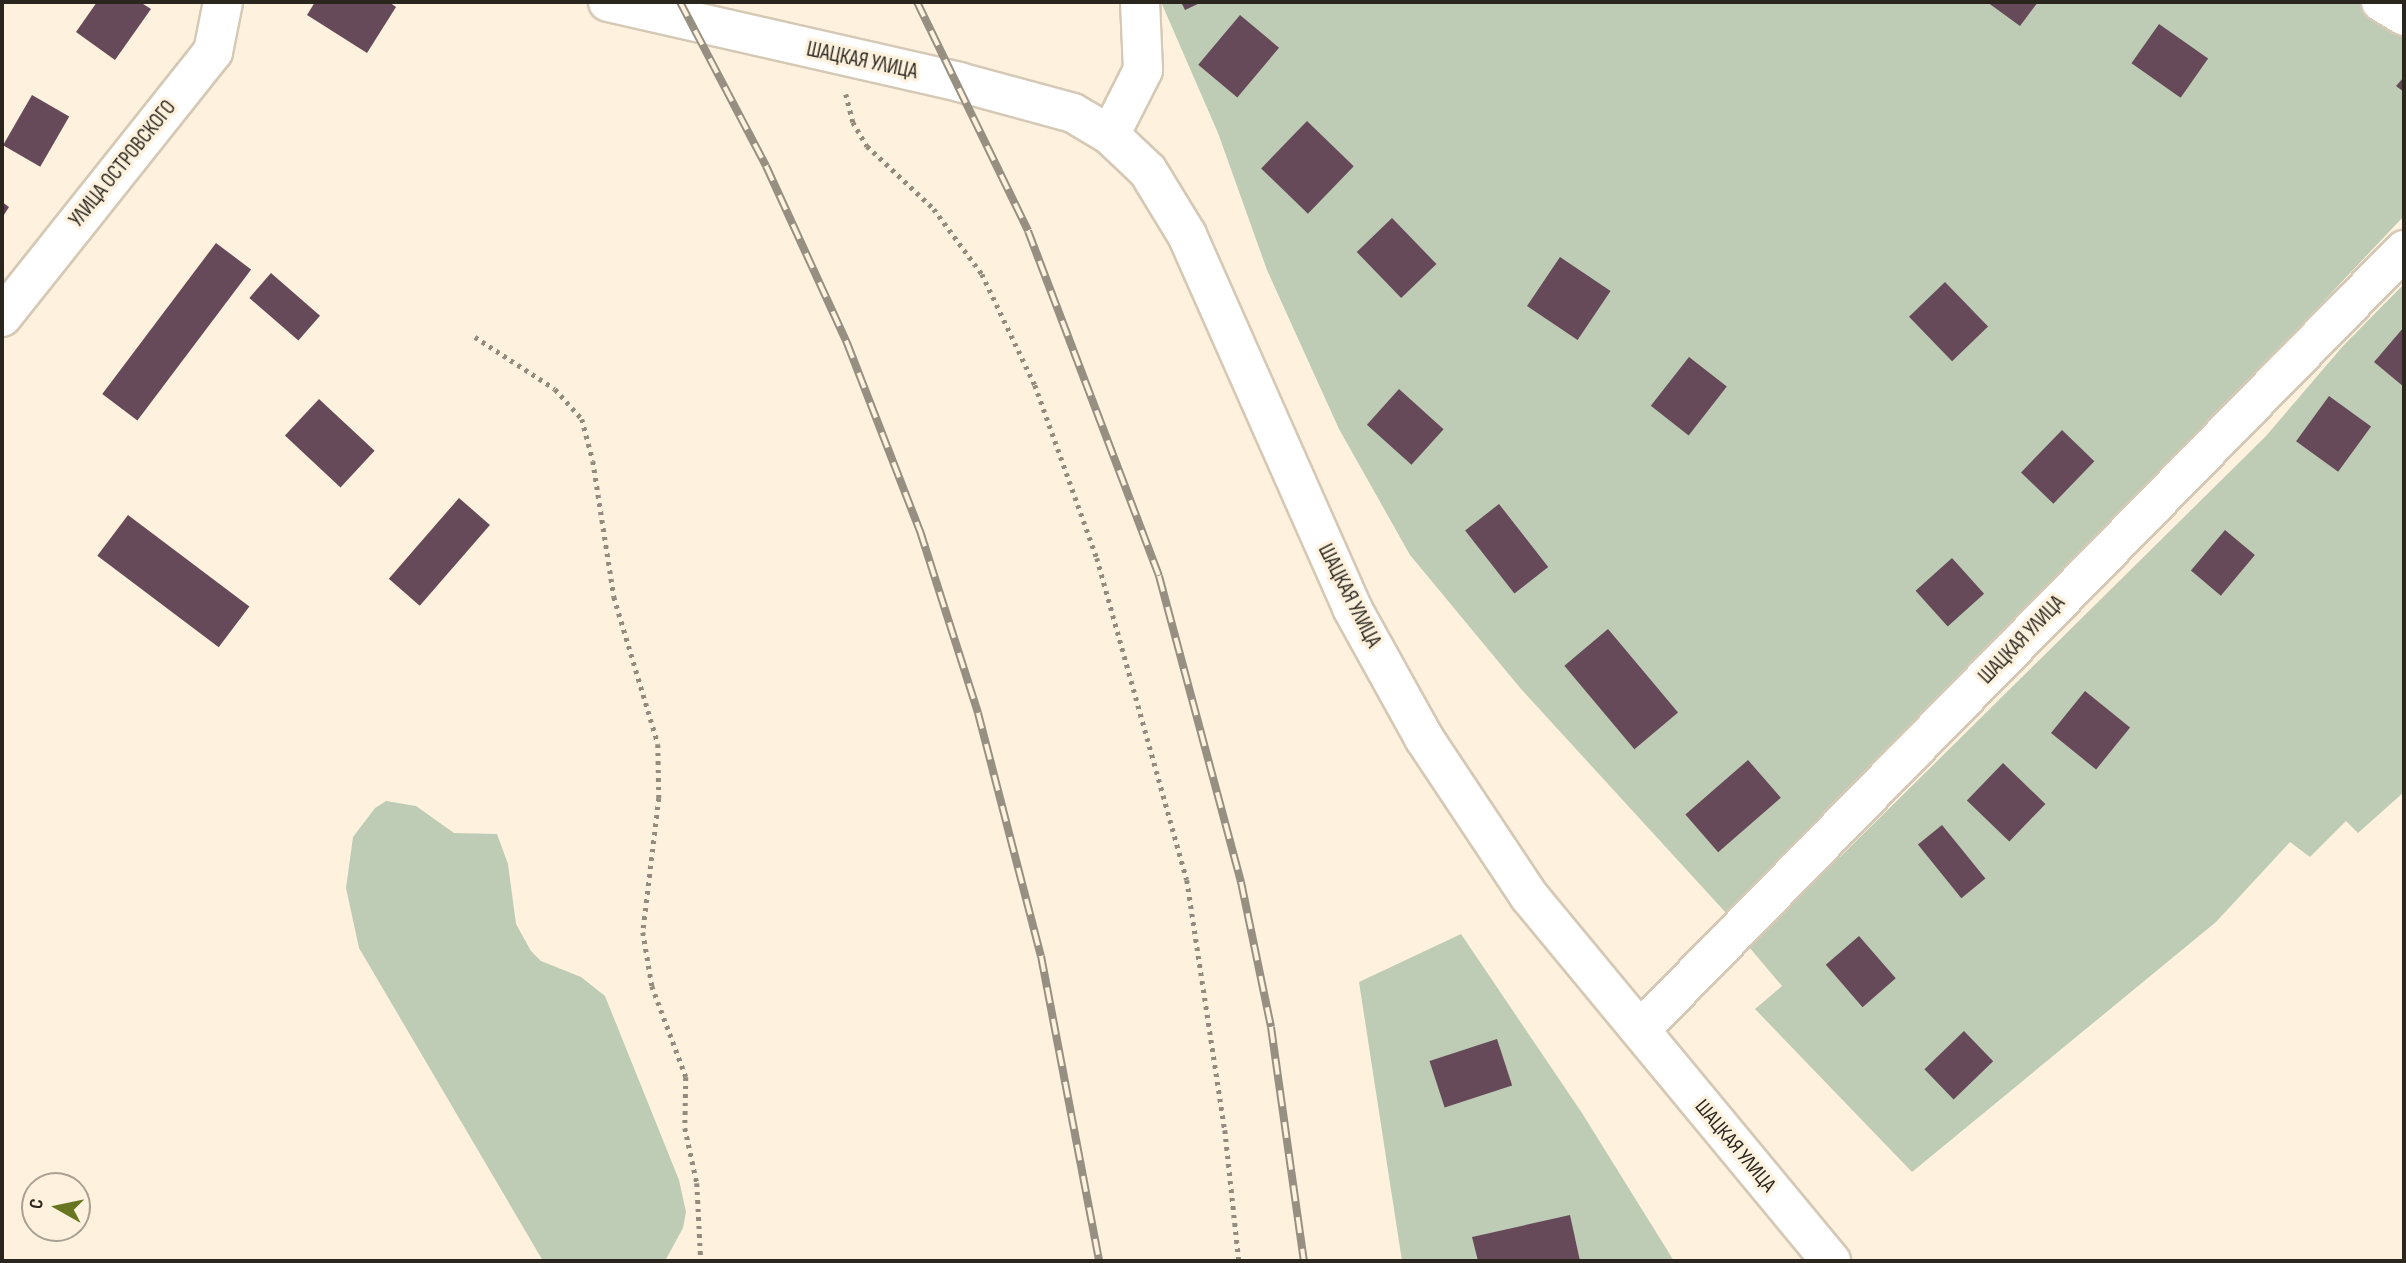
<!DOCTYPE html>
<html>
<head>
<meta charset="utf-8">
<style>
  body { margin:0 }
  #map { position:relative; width:2406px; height:1263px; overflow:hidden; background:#fef2de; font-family:"Sofia Sans Condensed",sans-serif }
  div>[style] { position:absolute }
  .green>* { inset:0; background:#beccb5 }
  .building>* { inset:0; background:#664a5a; transform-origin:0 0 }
  .path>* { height:4.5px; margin-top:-2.25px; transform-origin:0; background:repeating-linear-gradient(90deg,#938b7d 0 3.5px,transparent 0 8.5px) }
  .roads { filter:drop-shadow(2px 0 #d5c9b6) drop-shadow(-2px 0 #d5c9b6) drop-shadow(0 2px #d5c9b6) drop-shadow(0 -2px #d5c9b6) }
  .minor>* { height:38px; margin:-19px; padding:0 19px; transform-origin:19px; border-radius:19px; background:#fff }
  .major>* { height:38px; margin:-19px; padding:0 19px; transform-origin:19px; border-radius:19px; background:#fff }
  .rail>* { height:8px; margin-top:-4px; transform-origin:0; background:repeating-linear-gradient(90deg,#fef2de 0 16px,#978f81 0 32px); box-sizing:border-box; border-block:2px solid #978f81 }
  span { translate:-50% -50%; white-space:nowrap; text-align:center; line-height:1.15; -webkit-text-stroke:7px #fef2de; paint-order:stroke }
  .street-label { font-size:21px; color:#2a261e }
  .frame { position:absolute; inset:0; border:4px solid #2a261e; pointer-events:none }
  .north { position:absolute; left:21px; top:1172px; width:70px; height:70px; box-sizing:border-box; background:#fef2de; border:2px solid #a9a091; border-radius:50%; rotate:279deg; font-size:19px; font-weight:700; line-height:28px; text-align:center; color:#2a261e }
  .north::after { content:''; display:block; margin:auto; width:24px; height:32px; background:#697621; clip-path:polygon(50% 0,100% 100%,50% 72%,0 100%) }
</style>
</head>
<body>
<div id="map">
  <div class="green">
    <i style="clip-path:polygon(1161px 2px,2362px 2px,2404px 34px,2404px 216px,1973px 672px,1727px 914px,1521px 689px,1410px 555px,1339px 429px,1267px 270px,1218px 133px)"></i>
    <i style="clip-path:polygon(2404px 284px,2404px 792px,2358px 833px,2346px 821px,2310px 857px,2290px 842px,2216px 922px,1912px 1172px,1755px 1009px,1782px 986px,1749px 947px,2266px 436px,2343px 346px)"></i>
    <i style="clip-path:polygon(386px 801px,416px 806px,454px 833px,497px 834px,508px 864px,516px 924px,531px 951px,541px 961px,581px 977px,605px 996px,679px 1180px,686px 1212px,683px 1228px,665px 1261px,543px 1261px,359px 948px,346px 888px,353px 837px,375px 808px)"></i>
    <i style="clip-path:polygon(1461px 934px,1582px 1113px,1674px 1261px,1402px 1261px,1359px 982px)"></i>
  </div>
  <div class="building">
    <i style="clip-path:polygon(97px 2px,140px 2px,151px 9px,115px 60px,76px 32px)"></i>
    <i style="clip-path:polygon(315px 2px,389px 2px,396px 7px,367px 53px,307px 15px)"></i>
    <i style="clip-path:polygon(1181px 2px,1202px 2px,1185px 10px)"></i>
    <i style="clip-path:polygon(1987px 2px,2038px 2px,2020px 26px)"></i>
    <i style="left:1240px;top:15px;width:51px;height:65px;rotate:40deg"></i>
    <i style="left:2159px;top:24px;width:60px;height:48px;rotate:35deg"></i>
    <i style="clip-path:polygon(2404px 77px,2404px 92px,2396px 86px)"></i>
    <i style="left:32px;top:95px;width:43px;height:58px;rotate:30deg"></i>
    <i style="left:1307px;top:121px;width:65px;height:66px;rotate:44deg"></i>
    <i style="clip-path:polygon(2px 202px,9px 207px,2px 218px)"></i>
    <i style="left:1392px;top:218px;width:64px;height:49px;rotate:46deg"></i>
    <i style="left:216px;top:243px;width:44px;height:189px;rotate:37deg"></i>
    <i style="left:1560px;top:257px;width:61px;height:59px;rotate:34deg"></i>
    <i style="left:271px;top:273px;width:65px;height:33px;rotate:41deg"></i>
    <i style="left:1945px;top:282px;width:62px;height:50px;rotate:46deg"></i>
    <i style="clip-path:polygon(2404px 327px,2404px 387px,2374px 362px)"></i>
    <i style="left:1689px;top:357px;width:48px;height:62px;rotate:38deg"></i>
    <i style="left:1399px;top:389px;width:60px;height:48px;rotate:42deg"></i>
    <i style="left:2329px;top:396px;width:52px;height:56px;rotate:36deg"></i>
    <i style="left:319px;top:399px;width:76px;height:50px;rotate:43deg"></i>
    <i style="left:2062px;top:430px;width:45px;height:59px;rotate:44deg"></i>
    <i style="left:459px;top:498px;width:41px;height:107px;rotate:41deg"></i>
    <i style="left:1499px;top:504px;width:80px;height:43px;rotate:52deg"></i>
    <i style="left:128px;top:515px;width:152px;height:51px;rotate:37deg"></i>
    <i style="left:2225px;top:530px;width:39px;height:53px;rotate:40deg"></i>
    <i style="left:1952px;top:558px;width:48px;height:49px;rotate:48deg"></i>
    <i style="left:1608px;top:629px;width:109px;height:57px;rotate:50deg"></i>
    <i style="left:2085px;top:691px;width:58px;height:54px;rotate:39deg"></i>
    <i style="left:1748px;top:760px;width:50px;height:83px;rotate:49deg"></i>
    <i style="left:2003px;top:763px;width:59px;height:52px;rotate:44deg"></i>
    <i style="left:1942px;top:825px;width:69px;height:31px;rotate:51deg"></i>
    <i style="left:1859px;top:936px;width:56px;height:44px;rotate:49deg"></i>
    <i style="left:1964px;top:1031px;width:42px;height:55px;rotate:46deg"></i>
    <i style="left:1497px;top:1039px;width:49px;height:71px;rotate:72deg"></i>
    <i style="clip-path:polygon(1570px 1215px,1580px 1261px,1478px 1261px,1472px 1237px)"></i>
  </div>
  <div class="path">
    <i style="left:846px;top:94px;width:29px;rotate:76deg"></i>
    <i style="left:853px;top:122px;width:28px;rotate:60deg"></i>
    <i style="left:867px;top:146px;width:92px;rotate:43.2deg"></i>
    <i style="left:934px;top:209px;width:81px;rotate:53.6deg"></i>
    <i style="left:982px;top:274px;width:123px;rotate:64.5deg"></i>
    <i style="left:1035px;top:385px;width:184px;rotate:70.3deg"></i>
    <i style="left:1097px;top:558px;width:334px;rotate:74.4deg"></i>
    <i style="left:1187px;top:880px;width:253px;rotate:81.4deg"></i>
    <i style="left:1225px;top:1130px;width:132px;rotate:83.9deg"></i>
    <i style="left:475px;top:337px;width:95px;rotate:33deg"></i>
    <i style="left:555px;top:389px;width:40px;rotate:48deg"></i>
    <i style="left:582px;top:419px;width:43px;rotate:75.3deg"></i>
    <i style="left:593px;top:461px;width:138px;rotate:81.2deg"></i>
    <i style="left:614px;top:597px;width:153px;rotate:73.3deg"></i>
    <i style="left:658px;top:744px;width:54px;rotate:88.9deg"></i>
    <i style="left:659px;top:798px;width:135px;rotate:96.8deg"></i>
    <i style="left:643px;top:932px;width:55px;rotate:80.5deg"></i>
    <i style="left:652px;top:986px;width:97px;rotate:69.5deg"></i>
    <i style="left:686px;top:1077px;width:51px;rotate:91.1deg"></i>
    <i style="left:685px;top:1128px;width:56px;rotate:77.7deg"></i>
    <i style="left:697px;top:1183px;width:78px;rotate:87.1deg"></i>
  </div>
  <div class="roads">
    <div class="minor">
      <i style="left:2381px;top:2px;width:27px;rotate:31deg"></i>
      <i style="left:1110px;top:135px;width:73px;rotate:-63.1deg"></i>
      <i style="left:1143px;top:70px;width:68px;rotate:-92.5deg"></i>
      <i style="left:2px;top:317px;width:339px;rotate:-51.5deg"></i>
      <i style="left:213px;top:52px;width:51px;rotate:-78.7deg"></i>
      <i style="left:1640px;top:1030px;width:1092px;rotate:-45.59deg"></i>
    </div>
    <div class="major">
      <i style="left:608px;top:2px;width:360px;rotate:12.8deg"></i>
      <i style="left:959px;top:82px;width:118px;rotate:15.2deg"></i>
      <i style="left:1073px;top:113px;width:43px;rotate:30.7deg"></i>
      <i style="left:1110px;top:135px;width:52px;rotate:43.5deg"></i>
      <i style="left:1148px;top:171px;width:75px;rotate:58.6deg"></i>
      <i style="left:1187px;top:235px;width:408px;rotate:66.1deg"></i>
      <i style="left:1352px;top:608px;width:149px;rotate:61deg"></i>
      <i style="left:1424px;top:738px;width:190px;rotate:56.4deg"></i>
      <i style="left:1529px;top:896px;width:474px;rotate:50.4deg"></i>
    </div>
  </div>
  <div class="rail">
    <i style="left:680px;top:2px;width:185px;rotate:62.3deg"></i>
    <i style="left:766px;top:166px;width:195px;rotate:65.4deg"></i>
    <i style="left:847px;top:343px;width:202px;rotate:68.8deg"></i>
    <i style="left:920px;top:531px;width:191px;rotate:72.3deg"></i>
    <i style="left:978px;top:713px;width:251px;rotate:75.5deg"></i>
    <i style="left:1041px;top:956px;width:310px;rotate:79.2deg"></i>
    <i style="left:917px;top:2px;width:254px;rotate:64.1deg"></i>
    <i style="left:1028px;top:231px;width:369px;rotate:69.2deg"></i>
    <i style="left:1159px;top:576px;width:317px;rotate:75deg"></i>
    <i style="left:1241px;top:882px;width:148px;rotate:78.3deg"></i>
    <i style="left:1271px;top:1027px;width:236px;rotate:82deg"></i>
  </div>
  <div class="street-label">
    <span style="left:862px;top:61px;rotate:12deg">ШАЦКАЯ УЛИЦА</span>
    <span style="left:123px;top:164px;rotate:-51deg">УЛИЦА ОСТРОВСКОГО</span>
    <span style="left:1349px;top:596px;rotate:63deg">ШАЦКАЯ УЛИЦА</span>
    <span style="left:2022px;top:640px;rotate:-46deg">ШАЦКАЯ УЛИЦА</span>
    <span style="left:1735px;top:1146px;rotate:50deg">ШАЦКАЯ УЛИЦА</span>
  </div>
  <div class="frame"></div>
  <div class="north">С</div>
</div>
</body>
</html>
